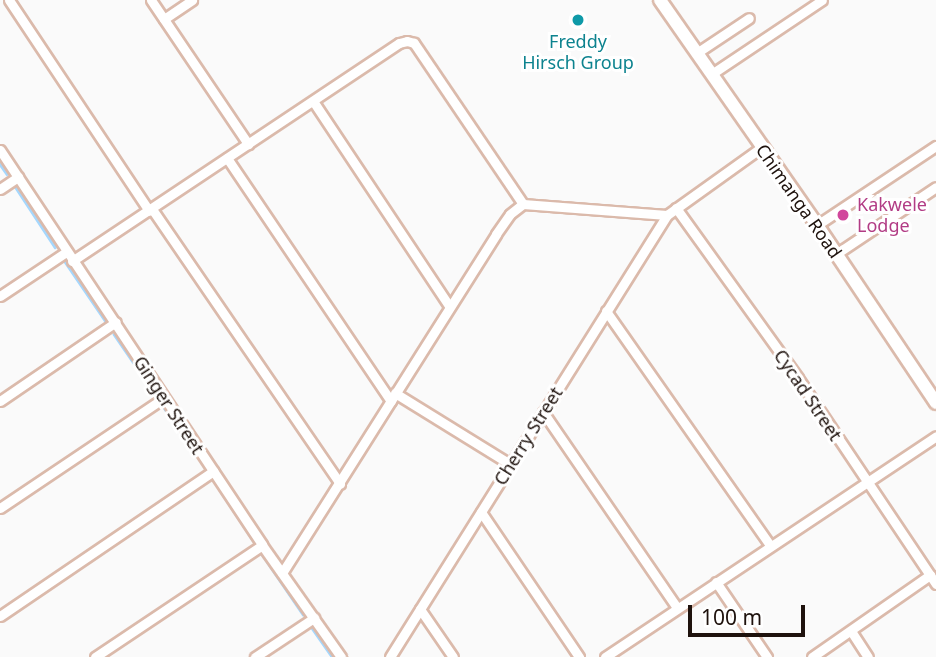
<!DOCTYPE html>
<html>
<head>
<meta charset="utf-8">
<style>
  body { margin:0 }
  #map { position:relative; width:936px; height:657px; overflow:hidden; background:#fafafa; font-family:"Noto Sans",sans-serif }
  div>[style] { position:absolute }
  .stream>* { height:2.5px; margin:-1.25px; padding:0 1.25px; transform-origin:1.25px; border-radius:1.25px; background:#a5d7fd }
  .roads { filter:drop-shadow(2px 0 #dbbaab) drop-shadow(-2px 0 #dbbaab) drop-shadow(0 2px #dbbaab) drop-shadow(0 -2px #dbbaab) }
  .street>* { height:9px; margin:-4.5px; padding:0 4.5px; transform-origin:4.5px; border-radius:4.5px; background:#fff }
  .secondary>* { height:12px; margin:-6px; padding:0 6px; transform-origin:6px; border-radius:6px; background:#fff }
  .dots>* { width:19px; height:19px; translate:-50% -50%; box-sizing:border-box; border:4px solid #fff; border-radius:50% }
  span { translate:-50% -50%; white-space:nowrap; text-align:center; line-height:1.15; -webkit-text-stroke:6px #fff; paint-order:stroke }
  .culture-label { font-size:18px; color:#0d838f }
  .street-label { font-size:18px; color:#1e120d }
  .hotel-label { font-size:18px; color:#b23c85 }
  .left { translate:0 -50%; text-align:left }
  .scale { position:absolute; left:688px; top:605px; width:117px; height:32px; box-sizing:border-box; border:4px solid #1e120d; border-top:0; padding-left:9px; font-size:21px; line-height:24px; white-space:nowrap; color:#1e120d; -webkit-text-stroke:5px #fff; paint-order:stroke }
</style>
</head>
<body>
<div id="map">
  <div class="stream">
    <i style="left:0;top:164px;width:12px;rotate:55deg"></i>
    <i style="left:15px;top:186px;width:73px;rotate:56.7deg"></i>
    <i style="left:64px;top:260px;width:73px;rotate:55.7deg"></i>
    <i style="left:114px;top:334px;width:74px;rotate:55.5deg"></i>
    <i style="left:163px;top:406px;width:58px;rotate:55.5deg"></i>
    <i style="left:220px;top:490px;width:60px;rotate:56.6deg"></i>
    <i style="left:262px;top:554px;width:73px;rotate:55.7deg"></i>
    <i style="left:310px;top:625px;width:39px;rotate:55deg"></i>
  </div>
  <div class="roads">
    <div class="street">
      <i style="left:9px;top:0;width:253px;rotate:56.4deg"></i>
      <i style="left:151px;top:0;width:174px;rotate:56deg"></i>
      <i style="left:164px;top:19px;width:34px;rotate:-34deg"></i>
      <i style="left:698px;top:52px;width:61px;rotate:-33.7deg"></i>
      <i style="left:713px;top:73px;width:131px;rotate:-33.8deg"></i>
      <i style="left:313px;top:101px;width:247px;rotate:56.4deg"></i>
      <i style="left:0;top:150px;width:474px;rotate:56.4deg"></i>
      <i style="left:262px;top:545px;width:137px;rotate:54.8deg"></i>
      <i style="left:227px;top:158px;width:293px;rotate:56deg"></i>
      <i style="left:0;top:189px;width:22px;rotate:-34deg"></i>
      <i style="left:523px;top:204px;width:144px;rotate:4.4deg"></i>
      <i style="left:667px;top:215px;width:117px;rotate:-35.6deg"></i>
      <i style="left:676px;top:208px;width:209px;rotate:54.3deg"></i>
      <i style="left:798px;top:378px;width:248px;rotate:56.2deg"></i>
      <i style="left:152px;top:209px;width:333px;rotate:55.6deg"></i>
      <i style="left:817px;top:225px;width:143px;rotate:-33.6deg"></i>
      <i style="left:836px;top:254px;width:120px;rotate:-33.8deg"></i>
      <i style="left:72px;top:261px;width:393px;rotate:-33.7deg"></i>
      <i style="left:399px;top:43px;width:8px;rotate:-14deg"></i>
      <i style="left:407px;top:41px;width:7px;rotate:16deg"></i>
      <i style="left:414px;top:43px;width:194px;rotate:55.9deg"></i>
      <i style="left:0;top:296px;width:79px;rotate:-33.7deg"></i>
      <i style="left:606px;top:311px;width:286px;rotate:55deg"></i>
      <i style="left:395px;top:393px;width:135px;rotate:31.7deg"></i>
      <i style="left:0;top:401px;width:140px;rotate:-34.3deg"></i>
      <i style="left:543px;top:412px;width:237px;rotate:55.6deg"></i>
      <i style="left:0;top:508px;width:197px;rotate:-33.9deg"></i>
      <i style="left:481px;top:512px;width:175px;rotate:55.9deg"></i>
      <i style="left:282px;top:573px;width:401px;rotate:-57.7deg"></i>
      <i style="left:496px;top:234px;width:24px;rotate:-55deg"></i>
      <i style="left:510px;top:214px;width:16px;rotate:-38deg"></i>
      <i style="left:716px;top:582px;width:91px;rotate:55.8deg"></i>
      <i style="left:420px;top:609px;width:58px;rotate:55.5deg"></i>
      <i style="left:0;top:616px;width:258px;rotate:-34.2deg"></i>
      <i style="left:851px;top:631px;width:31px;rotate:57deg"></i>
      <i style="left:95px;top:657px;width:201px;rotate:-33.8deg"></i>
      <i style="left:255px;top:657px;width:71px;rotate:-33.5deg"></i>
      <i style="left:390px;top:657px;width:522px;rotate:-57.92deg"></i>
      <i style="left:605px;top:657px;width:398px;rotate:-33.7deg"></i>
      <i style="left:812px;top:657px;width:144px;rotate:-34.8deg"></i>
    </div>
    <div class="secondary">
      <i style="left:660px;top:0;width:274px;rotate:55.1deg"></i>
      <i style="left:817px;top:225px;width:214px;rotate:56.2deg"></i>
    </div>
  </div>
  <div class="dots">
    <i style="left:578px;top:20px;background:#0f9aa8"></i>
    <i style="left:843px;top:215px;background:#d1479c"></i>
  </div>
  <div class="culture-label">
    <span style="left:578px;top:52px">Freddy<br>Hirsch Group</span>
  </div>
  <div class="street-label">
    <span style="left:799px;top:201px;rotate:55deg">Chimanga Road</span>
    <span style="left:808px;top:395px;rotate:56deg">Cycad Street</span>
    <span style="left:169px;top:405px;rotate:57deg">Ginger Street</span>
    <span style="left:528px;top:436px;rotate:-58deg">Cherry Street</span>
  </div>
  <div class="hotel-label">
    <span class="left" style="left:857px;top:215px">Kakwele<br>Lodge</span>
  </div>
  <div class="scale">100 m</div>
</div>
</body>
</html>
